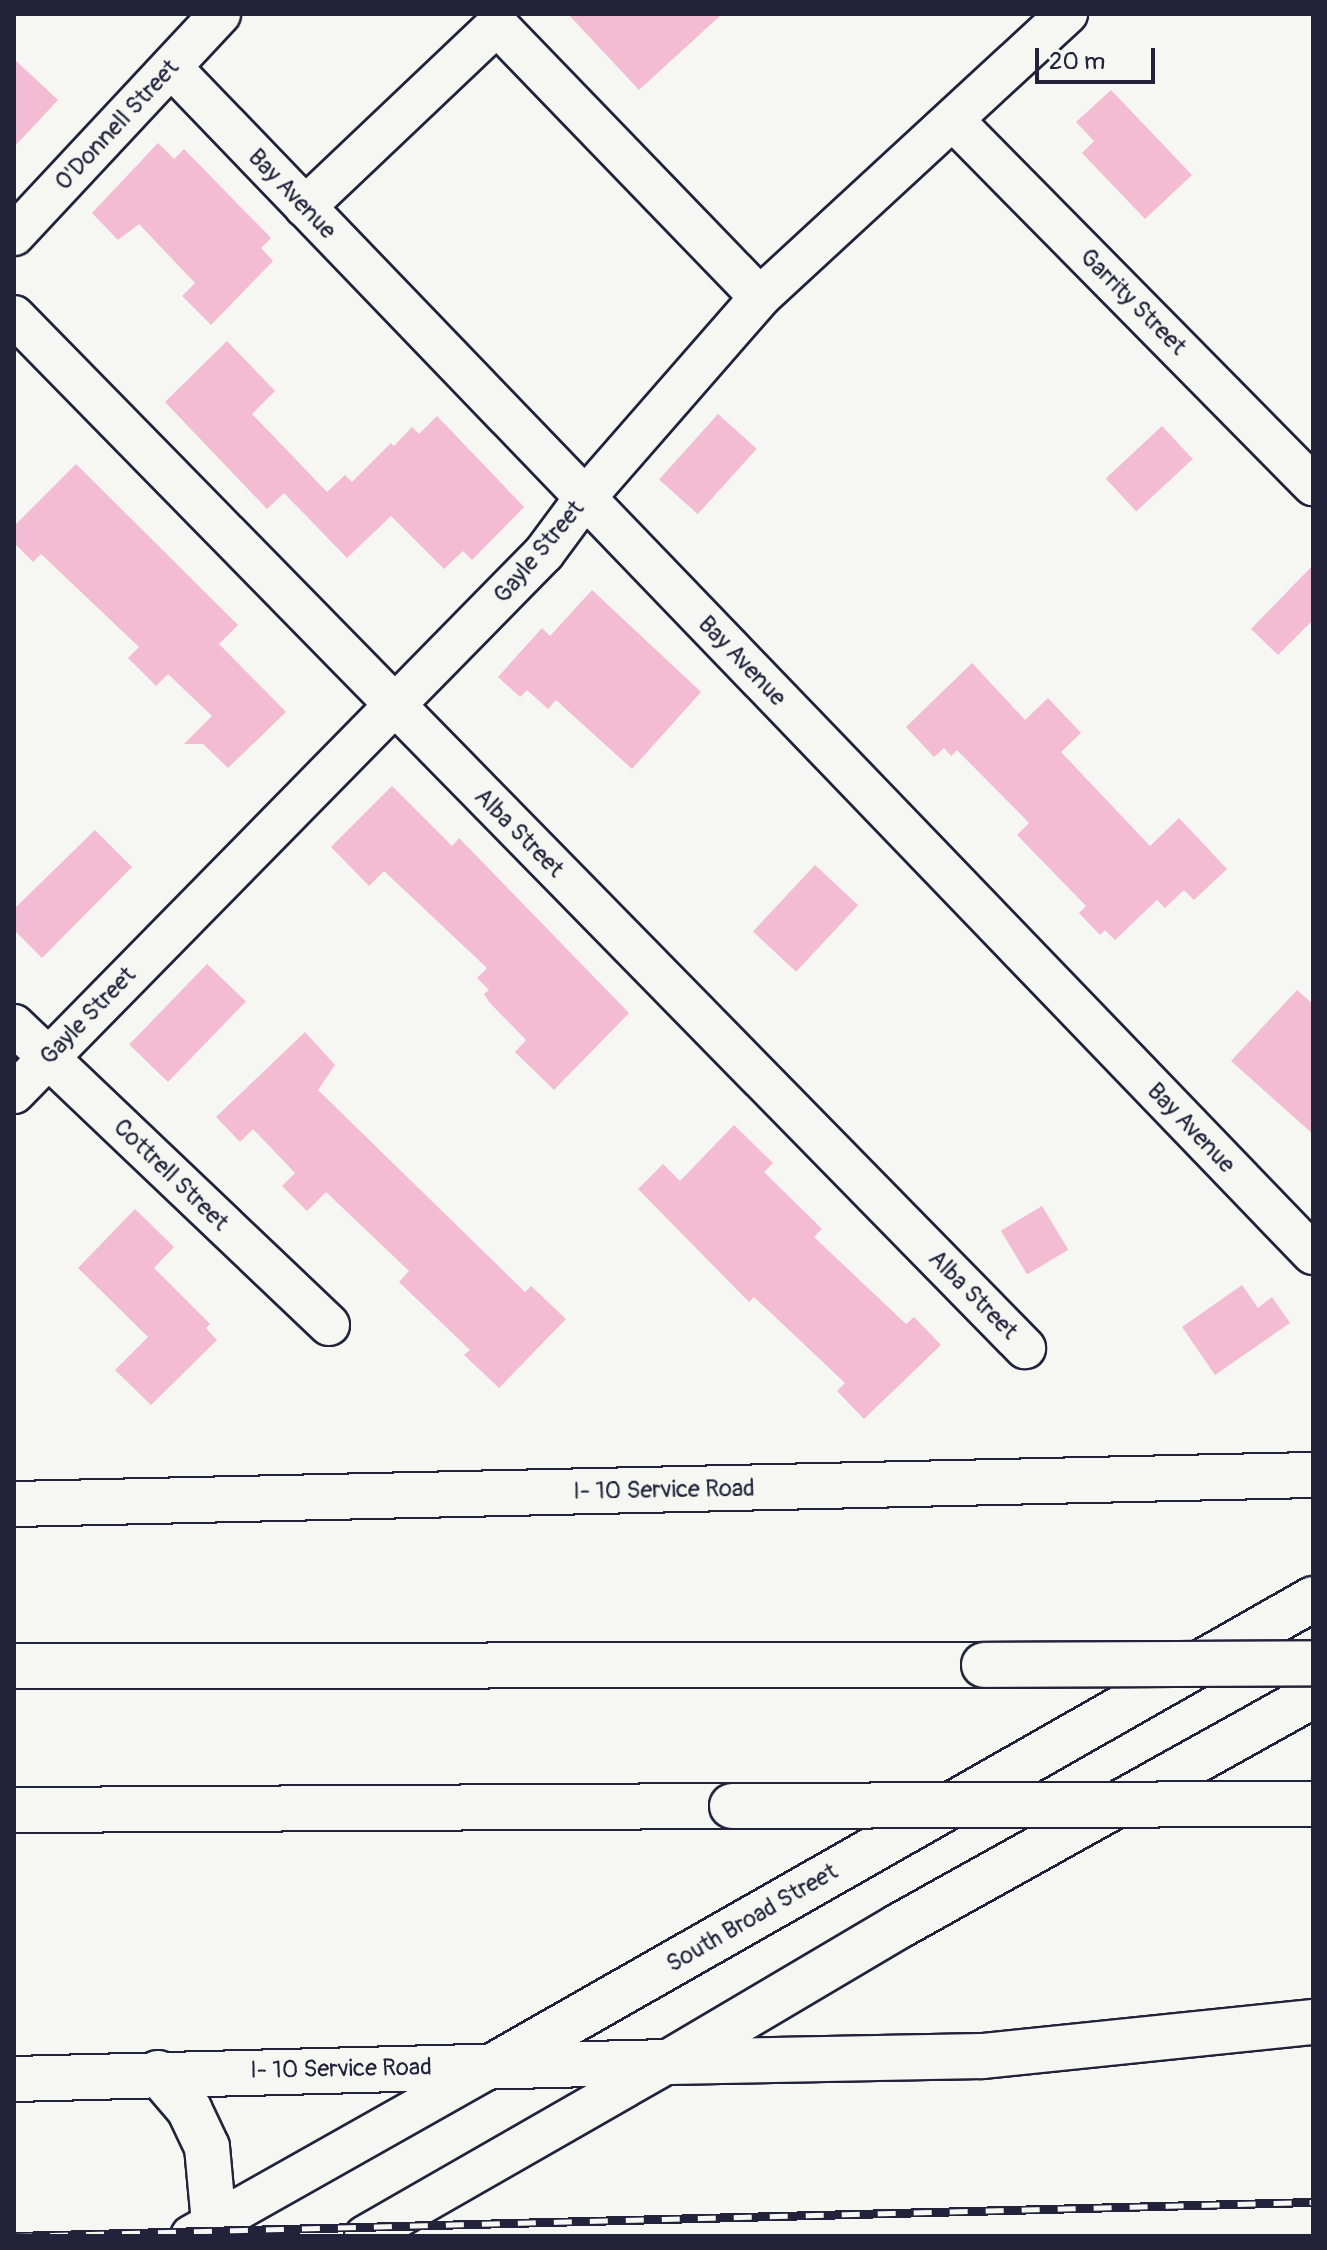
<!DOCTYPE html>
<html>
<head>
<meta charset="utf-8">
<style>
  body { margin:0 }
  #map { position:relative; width:1327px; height:2250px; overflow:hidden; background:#f6f6f2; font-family:Pangolin,sans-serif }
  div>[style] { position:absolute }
  .building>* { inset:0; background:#f4bcd2; transform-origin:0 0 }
  .roads { filter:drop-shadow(2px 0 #22223b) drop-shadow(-2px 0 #22223b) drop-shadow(0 2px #22223b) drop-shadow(0 -2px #22223b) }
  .minor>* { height:40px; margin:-20px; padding:0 20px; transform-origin:20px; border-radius:20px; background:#f6f6f2 }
  .major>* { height:44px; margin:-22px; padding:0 22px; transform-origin:22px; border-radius:22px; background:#f6f6f2 }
  .highway>* { height:44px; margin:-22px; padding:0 22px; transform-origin:22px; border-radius:22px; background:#f6f6f2 }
  .rail>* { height:9px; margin-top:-4.5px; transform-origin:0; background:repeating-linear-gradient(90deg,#f6f6f2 0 18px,#22223b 0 36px); box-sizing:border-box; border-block:2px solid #22223b }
  .bridges { filter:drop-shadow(2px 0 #22223b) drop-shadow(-2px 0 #22223b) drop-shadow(0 2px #22223b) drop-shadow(0 -2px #22223b) }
  .highway-bridge>* { height:44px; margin:-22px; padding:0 22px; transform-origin:22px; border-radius:22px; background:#f6f6f2 }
  span { translate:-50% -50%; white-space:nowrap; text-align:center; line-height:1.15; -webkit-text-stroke:6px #f6f6f2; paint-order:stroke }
  .street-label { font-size:24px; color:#22223b }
  .frame { position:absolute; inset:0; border:16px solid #22223b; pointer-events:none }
  .scale { position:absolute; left:1035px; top:48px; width:120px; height:36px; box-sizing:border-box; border:4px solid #22223b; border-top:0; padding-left:10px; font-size:24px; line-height:28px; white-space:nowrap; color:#22223b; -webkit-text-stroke:6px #f6f6f2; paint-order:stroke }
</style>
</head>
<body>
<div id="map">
  <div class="building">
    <i style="clip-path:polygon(568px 14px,722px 14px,639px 90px)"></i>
    <i style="clip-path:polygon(14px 59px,58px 100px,14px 147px)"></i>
    <i style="clip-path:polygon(1111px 90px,1192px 175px,1145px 219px,1082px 153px,1094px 141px,1076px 122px)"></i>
    <i style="clip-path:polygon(158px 143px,174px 159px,184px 149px,271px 238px,261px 248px,273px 261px,211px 325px,182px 296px,195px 283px,139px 224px,118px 240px,92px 213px)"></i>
    <i style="clip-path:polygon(227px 341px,275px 391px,252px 414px,327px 492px,345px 475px,352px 482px,391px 443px,394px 446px,412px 427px,419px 434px,437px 416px,524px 507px,472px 560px,463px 551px,444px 569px,391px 516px,347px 558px,284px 493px,267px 509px,165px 402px)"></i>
    <i style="left:718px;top:414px;width:52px;height:88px;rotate:42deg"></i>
    <i style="left:1162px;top:426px;width:45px;height:77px;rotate:47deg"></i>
    <i style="clip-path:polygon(76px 464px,238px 625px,219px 644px,286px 712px,228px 768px,203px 744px,184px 744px,212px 716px,168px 674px,156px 686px,128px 658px,139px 647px,41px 554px,33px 562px,14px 543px,14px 526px)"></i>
    <i style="clip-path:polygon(1313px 565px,1313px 620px,1278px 655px,1251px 629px)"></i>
    <i style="clip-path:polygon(592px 590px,701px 692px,632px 769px,556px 700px,548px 709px,527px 690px,520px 697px,498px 677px,542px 628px,550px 636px)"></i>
    <i style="clip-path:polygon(972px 663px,1025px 720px,1048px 698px,1081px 733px,1061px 752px,1150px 846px,1179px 818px,1227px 869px,1194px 900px,1184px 890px,1165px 908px,1157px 900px,1115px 940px,1105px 930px,1100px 935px,1079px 913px,1086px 906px,1017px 835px,1029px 823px,957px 750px,951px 756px,944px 748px,934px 757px,906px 727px)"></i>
    <i style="clip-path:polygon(392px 786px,452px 846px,459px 838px,629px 1013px,554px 1090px,515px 1052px,526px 1040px,489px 1002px,484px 994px,489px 990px,477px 978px,487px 968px,384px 871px,369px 886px,331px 847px)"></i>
    <i style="clip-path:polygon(95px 830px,132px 867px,42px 958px,14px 930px,14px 909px)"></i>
    <i style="left:815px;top:865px;width:59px;height:91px;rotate:43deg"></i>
    <i style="left:207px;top:964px;width:54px;height:112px;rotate:44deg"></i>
    <i style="clip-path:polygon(1297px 990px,1313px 1004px,1313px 1134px,1231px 1061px)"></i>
    <i style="clip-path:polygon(305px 1032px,335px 1065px,318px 1090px,525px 1292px,531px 1286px,566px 1319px,499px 1388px,464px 1355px,470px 1350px,399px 1282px,409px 1271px,326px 1192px,307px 1211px,282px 1186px,295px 1173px,253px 1129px,240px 1142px,216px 1117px)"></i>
    <i style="clip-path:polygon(734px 1125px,773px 1163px,764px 1172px,822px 1229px,814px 1237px,906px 1324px,914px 1317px,941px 1345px,864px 1419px,837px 1391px,845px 1383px,754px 1297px,749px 1302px,638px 1189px,663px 1164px,680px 1181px)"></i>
    <i style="left:1042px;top:1206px;width:51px;height:48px;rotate:59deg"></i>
    <i style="clip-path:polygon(135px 1209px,174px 1247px,154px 1268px,210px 1324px,206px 1328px,217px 1340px,151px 1405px,115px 1370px,148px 1337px,78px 1268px)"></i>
    <i style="clip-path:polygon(1242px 1285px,1258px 1308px,1272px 1297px,1290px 1323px,1215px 1375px,1182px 1327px)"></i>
  </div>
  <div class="roads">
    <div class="minor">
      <i style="left:171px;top:67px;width:1647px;rotate:46.11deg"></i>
      <i style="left:953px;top:120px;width:513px;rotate:45.4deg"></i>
      <i style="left:305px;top:207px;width:265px;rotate:-43.5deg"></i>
      <i style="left:497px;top:25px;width:378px;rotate:46deg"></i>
      <i style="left:14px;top:235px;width:302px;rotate:-47deg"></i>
      <i style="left:14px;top:316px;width:1445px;rotate:45.59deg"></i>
      <i style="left:14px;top:1025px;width:435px;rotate:43.6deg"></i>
      <i style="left:14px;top:1093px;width:757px;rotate:-45.54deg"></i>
      <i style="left:544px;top:553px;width:67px;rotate:-53.5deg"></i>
      <i style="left:584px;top:499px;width:268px;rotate:-48.9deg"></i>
      <i style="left:760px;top:297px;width:418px;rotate:-42.7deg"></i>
      <i style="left:191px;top:2236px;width:347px;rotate:-29.4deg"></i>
      <i style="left:365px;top:2236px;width:350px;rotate:-29.8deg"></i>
    </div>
    <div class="major">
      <i style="left:14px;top:1504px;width:1299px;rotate:-1.28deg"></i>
      <i style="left:498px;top:2063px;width:938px;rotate:-29.65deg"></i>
      <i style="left:158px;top:2073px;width:48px;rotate:49.3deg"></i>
      <i style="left:189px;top:2109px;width:42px;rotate:64.7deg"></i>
      <i style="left:207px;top:2147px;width:76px;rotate:84.7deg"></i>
      <i style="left:14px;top:2079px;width:655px;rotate:-1.49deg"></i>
      <i style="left:669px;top:2062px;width:267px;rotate:-30.6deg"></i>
      <i style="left:899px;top:1926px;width:474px;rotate:-29.1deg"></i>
    </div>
    <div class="highway">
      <i style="left:14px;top:1666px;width:970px;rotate:-0.06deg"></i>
      <i style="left:14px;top:1810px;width:718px;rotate:-0.32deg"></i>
      <i style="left:669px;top:2062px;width:313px;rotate:-1.1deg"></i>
      <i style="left:982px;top:2056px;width:333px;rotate:-5.9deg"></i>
    </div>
  </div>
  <div class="rail">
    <i style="left:14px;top:2236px;width:1299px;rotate:-1.5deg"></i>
  </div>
  <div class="bridges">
    <div class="highway-bridge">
      <i style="left:984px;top:1665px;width:329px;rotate:-0.3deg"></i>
      <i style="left:732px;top:1806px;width:581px;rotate:-0.2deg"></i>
    </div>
  </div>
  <div class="street-label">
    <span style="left:117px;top:125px;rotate:-47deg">O'Donnell Street</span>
    <span style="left:292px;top:194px;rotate:46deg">Bay Avenue</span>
    <span style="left:1133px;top:302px;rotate:45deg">Garrity Street</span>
    <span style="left:539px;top:552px;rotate:-50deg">Gayle Street</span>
    <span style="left:742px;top:661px;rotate:46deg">Bay Avenue</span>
    <span style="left:519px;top:833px;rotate:45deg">Alba Street</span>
    <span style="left:88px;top:1016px;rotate:-46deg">Gayle Street</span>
    <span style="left:1191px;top:1128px;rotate:46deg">Bay Avenue</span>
    <span style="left:171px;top:1175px;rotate:44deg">Cottrell Street</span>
    <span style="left:973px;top:1295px;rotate:45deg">Alba Street</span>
    <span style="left:664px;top:1490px;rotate:-1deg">I- 10 Service Road</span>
    <span style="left:752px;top:1918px;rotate:-30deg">South Broad Street</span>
    <span style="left:341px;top:2069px;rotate:-1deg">I- 10 Service Road</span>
  </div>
  <div class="frame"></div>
  <div class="scale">20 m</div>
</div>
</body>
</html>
